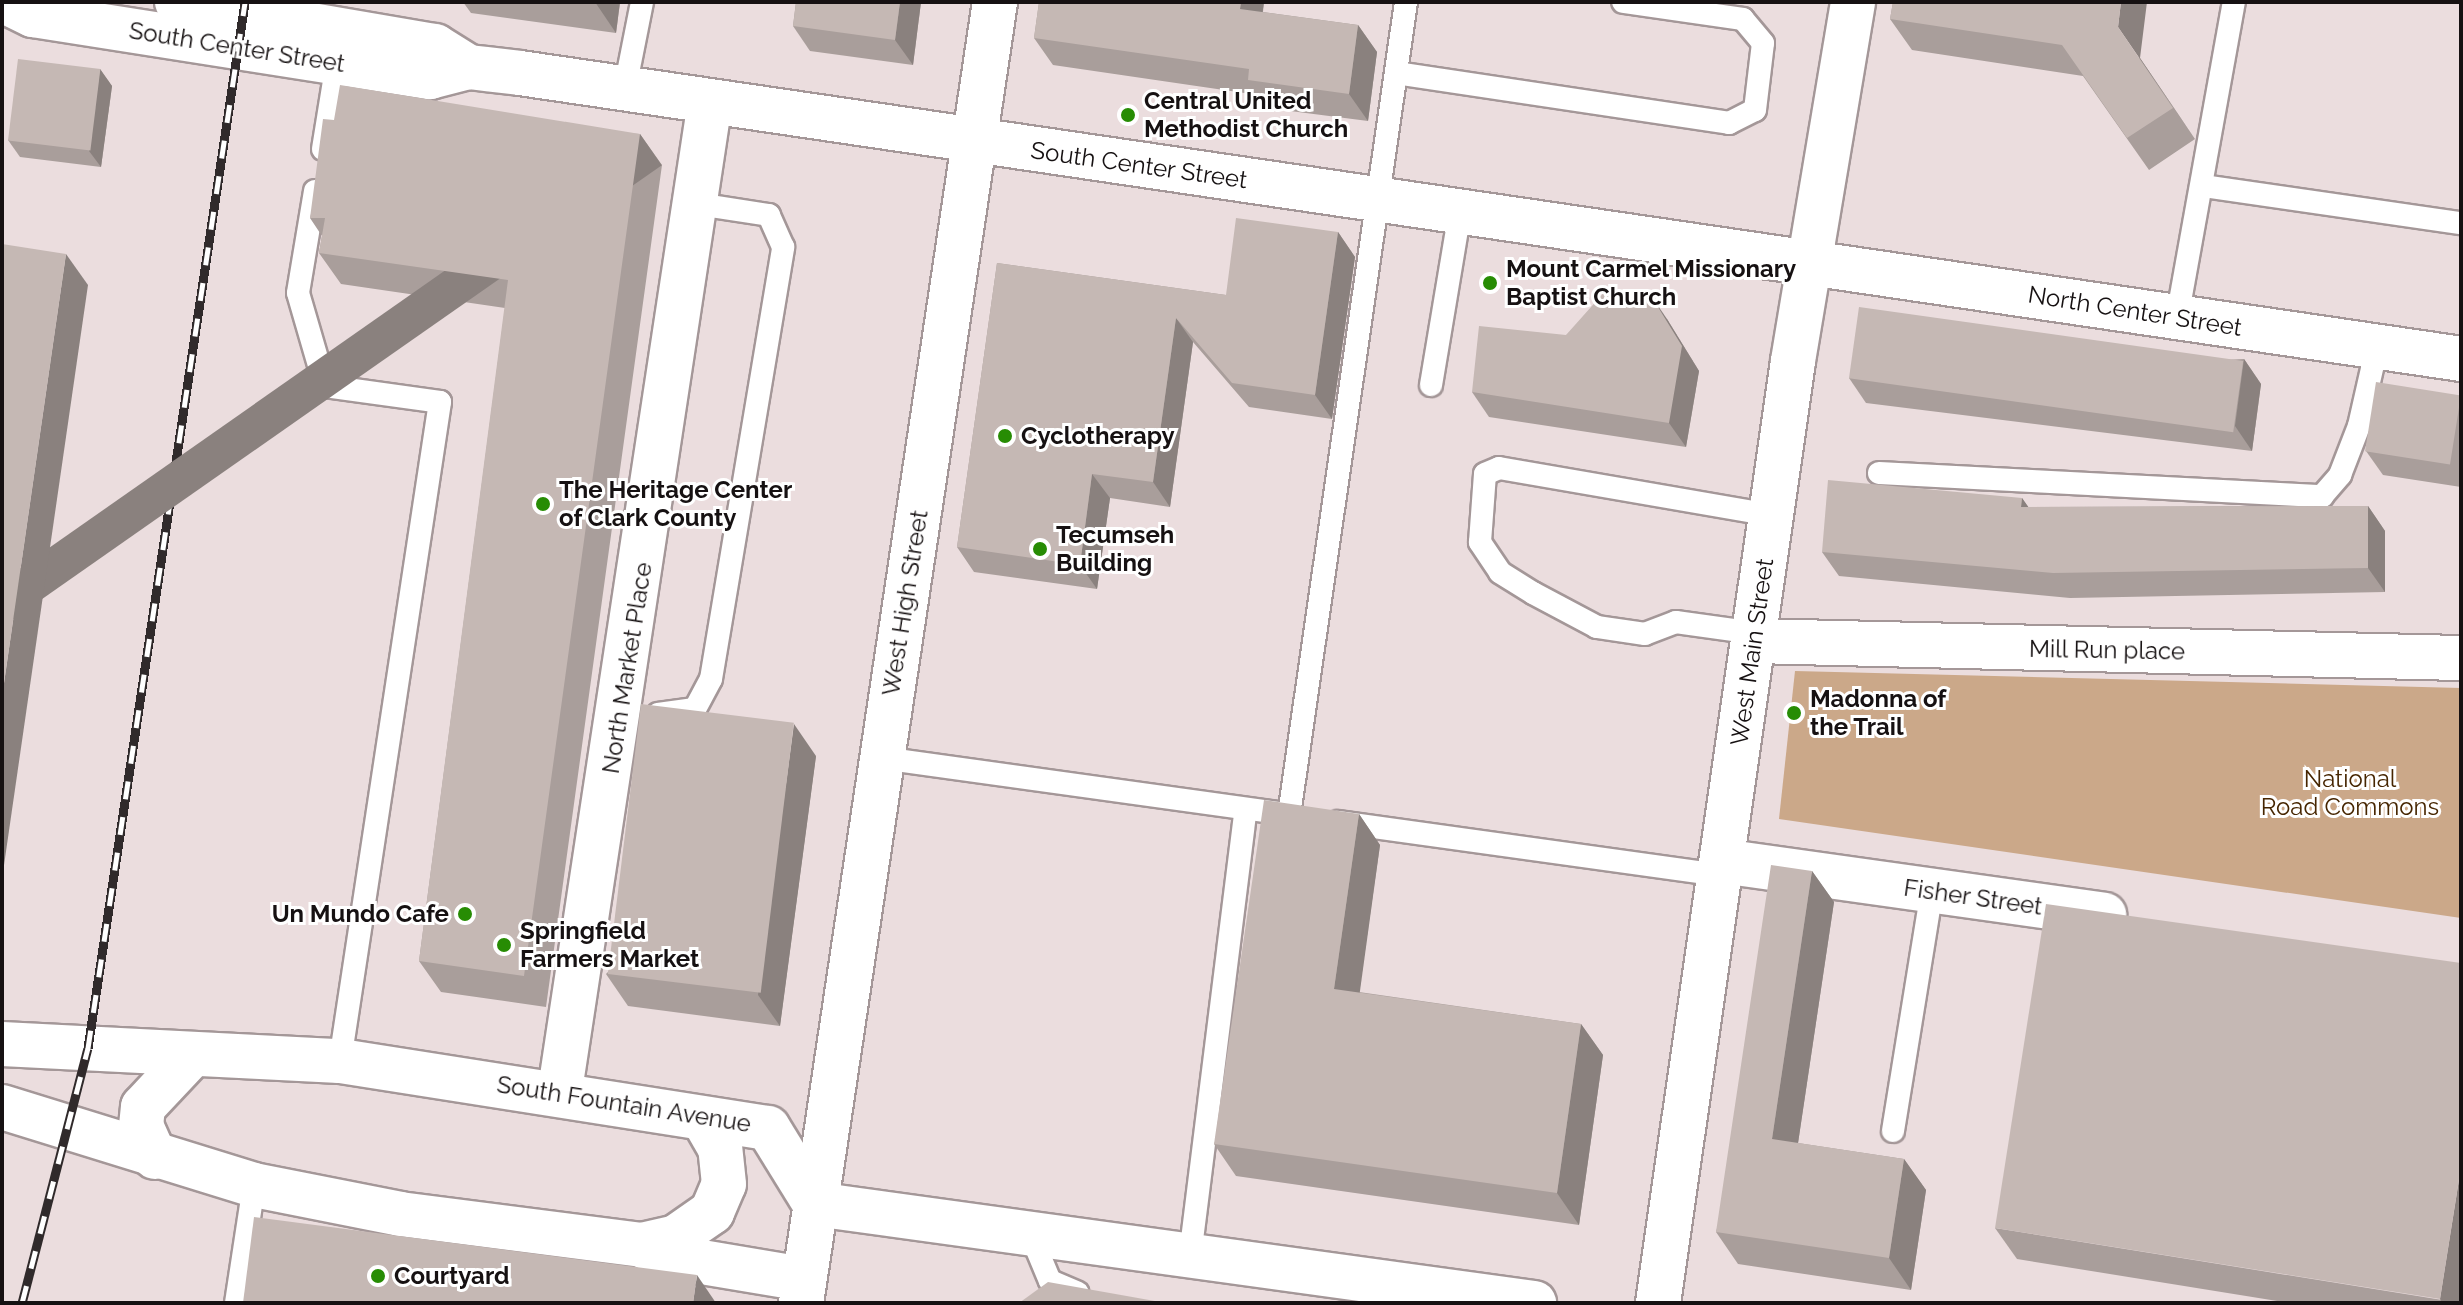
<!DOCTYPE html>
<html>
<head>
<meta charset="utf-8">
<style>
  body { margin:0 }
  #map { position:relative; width:2463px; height:1305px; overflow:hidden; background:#ebddde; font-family:Raleway,sans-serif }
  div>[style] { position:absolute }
  .green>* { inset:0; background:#cba889 }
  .roads { filter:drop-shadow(2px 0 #a49798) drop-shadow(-2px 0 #a49798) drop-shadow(0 2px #a49798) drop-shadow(0 -2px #a49798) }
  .lane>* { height:22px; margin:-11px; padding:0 11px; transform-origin:11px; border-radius:11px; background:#fff }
  .street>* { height:44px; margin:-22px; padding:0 22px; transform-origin:22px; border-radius:22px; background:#fff }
  .secondary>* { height:44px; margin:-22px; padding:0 22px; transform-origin:22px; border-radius:22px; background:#fff }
  .rail>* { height:9px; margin-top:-4.5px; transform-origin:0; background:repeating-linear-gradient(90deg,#fff 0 18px,#302a2b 0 36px); box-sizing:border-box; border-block:2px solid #302a2b }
  .wall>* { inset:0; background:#a99e9b }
  .shaded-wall>* { inset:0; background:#8a817e; transform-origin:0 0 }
  .building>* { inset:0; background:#c5b8b4; transform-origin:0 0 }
  .dots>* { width:22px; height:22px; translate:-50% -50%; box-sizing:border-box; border:4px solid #fff; border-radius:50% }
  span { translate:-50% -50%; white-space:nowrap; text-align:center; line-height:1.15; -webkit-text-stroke:6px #fff; paint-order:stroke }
  .street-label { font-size:24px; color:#161112 }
  .poi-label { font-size:24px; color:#161112; font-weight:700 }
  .left { translate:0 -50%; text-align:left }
  .right { translate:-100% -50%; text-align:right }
  .park-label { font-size:24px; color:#462500 }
  .frame { position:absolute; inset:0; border:4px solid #161112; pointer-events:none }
</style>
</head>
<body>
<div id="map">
  <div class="green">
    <i style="clip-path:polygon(1795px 671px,2461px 688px,2461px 918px,1779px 819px)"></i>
  </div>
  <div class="roads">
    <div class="lane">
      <i style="left:1396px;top:73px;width:337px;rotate:8.5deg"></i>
      <i style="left:1729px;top:123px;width:29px;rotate:-27deg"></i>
      <i style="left:1755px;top:110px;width:67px;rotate:-83.2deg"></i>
      <i style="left:1763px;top:43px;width:31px;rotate:-130deg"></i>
      <i style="left:1743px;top:19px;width:121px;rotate:-171.9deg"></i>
      <i style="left:625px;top:88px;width:88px;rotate:-78.8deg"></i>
      <i style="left:323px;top:149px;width:87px;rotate:-80.8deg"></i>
      <i style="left:2203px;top:186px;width:261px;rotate:8.2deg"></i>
      <i style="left:315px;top:191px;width:103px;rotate:99.5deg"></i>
      <i style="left:298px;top:293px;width:97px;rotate:73.8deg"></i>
      <i style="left:325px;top:386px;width:116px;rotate:7.9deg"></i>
      <i style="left:440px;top:402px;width:667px;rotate:98.63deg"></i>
      <i style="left:2177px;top:318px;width:321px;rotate:-79.8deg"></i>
      <i style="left:1431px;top:385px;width:175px;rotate:-80.5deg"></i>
      <i style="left:1879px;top:473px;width:444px;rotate:3deg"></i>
      <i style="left:2322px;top:496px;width:28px;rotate:-49deg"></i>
      <i style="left:2340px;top:475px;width:53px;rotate:-68.8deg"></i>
      <i style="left:2359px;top:426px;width:81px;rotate:-77.2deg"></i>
      <i style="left:1755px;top:633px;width:80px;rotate:-172.1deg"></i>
      <i style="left:1676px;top:622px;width:33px;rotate:159deg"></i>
      <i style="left:1645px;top:634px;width:49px;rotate:-171.7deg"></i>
      <i style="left:1597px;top:627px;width:72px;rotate:-152deg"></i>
      <i style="left:1533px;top:593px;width:39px;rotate:-148deg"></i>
      <i style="left:1500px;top:572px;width:36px;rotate:-124deg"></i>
      <i style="left:1480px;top:542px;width:68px;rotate:-85.8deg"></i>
      <i style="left:1485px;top:474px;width:15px;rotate:-23deg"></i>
      <i style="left:1499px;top:468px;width:276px;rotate:9.8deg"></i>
      <i style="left:658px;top:714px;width:37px;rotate:-8deg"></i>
      <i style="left:695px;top:709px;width:34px;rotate:-62deg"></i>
      <i style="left:711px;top:679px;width:438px;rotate:-80.5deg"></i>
      <i style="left:783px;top:247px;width:35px;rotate:-114deg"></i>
      <i style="left:769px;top:215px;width:73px;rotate:-171.3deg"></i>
      <i style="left:882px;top:758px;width:414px;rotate:7.9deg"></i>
      <i style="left:1289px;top:815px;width:821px;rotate:-81.81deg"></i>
      <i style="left:1338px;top:822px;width:386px;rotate:7.9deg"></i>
      <i style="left:1893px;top:1131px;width:243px;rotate:-80.8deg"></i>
      <i style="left:1030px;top:1233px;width:52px;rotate:67.4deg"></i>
      <i style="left:1050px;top:1281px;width:30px;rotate:23deg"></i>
      <i style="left:1190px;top:1256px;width:450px;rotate:-82.9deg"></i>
      <i style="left:236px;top:1303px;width:119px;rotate:-81.3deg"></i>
    </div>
    <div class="street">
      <i style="left:1754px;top:641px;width:707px;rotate:1.38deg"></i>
      <i style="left:1722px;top:861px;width:386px;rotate:8deg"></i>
      <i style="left:560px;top:1090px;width:999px;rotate:-81.37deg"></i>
    </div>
    <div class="secondary">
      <i style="left:6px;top:2px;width:30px;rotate:26deg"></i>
      <i style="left:33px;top:15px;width:402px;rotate:8.9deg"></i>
      <i style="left:430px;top:77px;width:40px;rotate:-14.4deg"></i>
      <i style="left:469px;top:67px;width:51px;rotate:6.7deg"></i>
      <i style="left:520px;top:73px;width:1962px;rotate:8.38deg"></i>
      <i style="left:177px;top:2px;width:262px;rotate:9.7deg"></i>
      <i style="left:435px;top:46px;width:40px;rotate:32deg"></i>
      <i style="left:2px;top:1044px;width:338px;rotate:2.9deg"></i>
      <i style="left:340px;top:1061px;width:433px;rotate:8.9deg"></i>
      <i style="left:768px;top:1128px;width:89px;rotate:58.3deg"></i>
      <i style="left:2px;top:1107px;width:264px;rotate:17.2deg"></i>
      <i style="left:254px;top:1185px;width:149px;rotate:11.2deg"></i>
      <i style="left:400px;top:1214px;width:244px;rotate:7.3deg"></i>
      <i style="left:642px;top:1245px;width:21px;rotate:29deg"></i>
      <i style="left:660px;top:1255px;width:146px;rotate:9.5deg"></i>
      <i style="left:155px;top:1157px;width:34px;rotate:-114deg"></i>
      <i style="left:141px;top:1126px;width:19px;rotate:-84deg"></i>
      <i style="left:143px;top:1107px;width:67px;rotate:-46.8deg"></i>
      <i style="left:815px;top:1204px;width:726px;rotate:7.84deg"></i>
      <i style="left:642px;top:1245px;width:35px;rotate:-13deg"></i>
      <i style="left:676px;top:1237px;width:44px;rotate:-34.8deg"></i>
      <i style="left:712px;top:1212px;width:30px;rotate:-67deg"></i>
      <i style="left:724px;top:1184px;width:36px;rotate:-96deg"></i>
      <i style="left:720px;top:1148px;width:34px;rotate:-120deg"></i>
      <i style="left:801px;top:1303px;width:1315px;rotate:-81.52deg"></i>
      <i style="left:1658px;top:1303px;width:952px;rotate:-81.84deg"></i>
      <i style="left:1793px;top:361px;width:364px;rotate:-80.5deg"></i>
    </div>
  </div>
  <div class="rail">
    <i style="left:22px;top:1303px;width:263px;rotate:-75.5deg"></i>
    <i style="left:88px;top:1048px;width:1058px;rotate:-81.46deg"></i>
  </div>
  <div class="wall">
    <i style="clip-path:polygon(463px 2px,620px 2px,616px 33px,471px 13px)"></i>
    <i style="clip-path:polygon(796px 2px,921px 2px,913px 65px,810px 51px,793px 26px)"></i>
    <i style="clip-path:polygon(1039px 2px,1264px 2px,1263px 12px,1358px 25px,1377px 52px,1368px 121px,1267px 108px,1258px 95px,1053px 65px,1034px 38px)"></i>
    <i style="clip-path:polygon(1893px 2px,2140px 58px,2195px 139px,2149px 170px,2083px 76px,1912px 50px,1890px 19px)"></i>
    <i style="clip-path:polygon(2173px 2px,2205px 2px,2205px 4px)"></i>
    <i style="clip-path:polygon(100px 69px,112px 86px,101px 167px,20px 157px,8px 140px)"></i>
    <i style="clip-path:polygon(334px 120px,640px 134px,662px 165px,546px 1007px,441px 992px,419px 961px,505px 308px,341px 284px,319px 253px,322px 236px,310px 218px)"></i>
    <i style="clip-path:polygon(1338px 232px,1355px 257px,1332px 419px,1249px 407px,1193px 342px,1170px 507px,1110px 498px,1097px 589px,974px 572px,957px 547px,997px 263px,1226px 295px)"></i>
    <i style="clip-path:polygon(1667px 319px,1699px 371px,1686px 447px,1489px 417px,1472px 392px,1566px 335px)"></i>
    <i style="clip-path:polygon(2244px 359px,2261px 384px,2252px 451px,1866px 403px,1849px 378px)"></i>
    <i style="clip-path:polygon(2461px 395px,2461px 487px,2383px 475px,2366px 451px)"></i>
    <i style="clip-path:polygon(2022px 498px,2028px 507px,2368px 506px,2385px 531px,2385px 592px,2070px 598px,1839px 576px,1822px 552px)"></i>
    <i style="clip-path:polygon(816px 756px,780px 1026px,628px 1006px,606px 974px)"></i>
    <i style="clip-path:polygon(1359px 814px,1380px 845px,1359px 992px,1581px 1024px,1603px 1055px,1579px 1225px,1236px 1176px,1214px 1144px)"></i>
    <i style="clip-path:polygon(1812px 871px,1834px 902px,1798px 1143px,1904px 1159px,1926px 1190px,1911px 1290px,1738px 1264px,1716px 1232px)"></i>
    <i style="clip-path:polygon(1995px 1228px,2461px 1303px,2289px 1303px,2017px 1259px)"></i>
  </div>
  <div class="shaded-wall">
    <i style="clip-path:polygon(595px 2px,620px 2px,616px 33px)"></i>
    <i style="clip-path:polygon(900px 2px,921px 2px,913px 65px,895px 40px)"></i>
    <i style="clip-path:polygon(1241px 2px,1264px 2px,1259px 37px,1240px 9px)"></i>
    <i style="clip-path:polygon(2121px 2px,2147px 2px,2140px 58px,2195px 139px,2118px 27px)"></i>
    <i style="clip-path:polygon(1358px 25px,1377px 52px,1368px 121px,1349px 94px)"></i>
    <i style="clip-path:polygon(100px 69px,112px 86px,101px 167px,89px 151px)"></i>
    <i style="left:640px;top:134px;width:38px;height:850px;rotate:55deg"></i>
    <i style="clip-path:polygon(1338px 232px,1355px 257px,1332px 419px,1315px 395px)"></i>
    <i style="clip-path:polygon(66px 254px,88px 285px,2px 879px,2px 697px)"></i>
    <i style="clip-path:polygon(1650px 294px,1667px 319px,1699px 371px,1686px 447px,1669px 423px)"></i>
    <i style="clip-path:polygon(1176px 318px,1193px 342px,1170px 507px,1153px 482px)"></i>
    <i style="clip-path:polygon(2244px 359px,2261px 384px,2252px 451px,2235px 426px)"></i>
    <i style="clip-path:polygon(1092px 474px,1110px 498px,1097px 589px,1080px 565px)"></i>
    <i style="clip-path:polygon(2022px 498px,2039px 522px,2021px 507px)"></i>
    <i style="clip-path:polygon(2368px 506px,2385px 531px,2385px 592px,2368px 568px)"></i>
    <i style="clip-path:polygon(794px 724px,816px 756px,780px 1026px,758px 995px)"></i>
    <i style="clip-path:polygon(1359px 814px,1380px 845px,1356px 1020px,1334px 989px)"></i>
    <i style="clip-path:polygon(1812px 871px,1834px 902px,1794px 1170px,1772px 1139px)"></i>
    <i style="clip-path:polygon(1581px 1024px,1603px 1055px,1579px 1225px,1557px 1193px)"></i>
    <i style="clip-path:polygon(1904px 1159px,1926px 1190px,1911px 1290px,1889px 1258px)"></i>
    <i style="clip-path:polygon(2461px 1167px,2461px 1303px,2442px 1303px,2440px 1299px)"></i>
    <i style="clip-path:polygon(697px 1275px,716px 1303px,693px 1303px)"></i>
  </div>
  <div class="building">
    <i style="clip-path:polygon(796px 2px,900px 2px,895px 40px,793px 26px)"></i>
    <i style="clip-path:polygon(1039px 2px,1241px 2px,1240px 9px,1358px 25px,1349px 94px,1248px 80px,1249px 69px,1034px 38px)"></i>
    <i style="clip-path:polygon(1893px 2px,2121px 2px,2118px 27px,2173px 108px,2127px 138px,2062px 45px,1890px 19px)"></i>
    <i style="left:18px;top:59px;width:83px;height:82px;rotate:7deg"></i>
    <i style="clip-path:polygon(340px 85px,640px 134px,524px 976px,419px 961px,508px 280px,319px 253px,325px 218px,310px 218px,323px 119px,334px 120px)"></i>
    <i style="clip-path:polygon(1236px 218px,1338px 232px,1315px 395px,1232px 383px,1176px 318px,1153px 482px,1092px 474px,1080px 565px,957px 547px,997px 263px,1226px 295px)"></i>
    <i style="clip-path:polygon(2px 244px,66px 254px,2px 697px)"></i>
    <i style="clip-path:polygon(1608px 288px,1650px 294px,1682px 346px,1669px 423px,1472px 392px,1479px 326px,1566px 335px)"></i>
    <i style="left:1859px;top:307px;width:388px;height:72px;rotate:8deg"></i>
    <i style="left:2376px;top:382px;width:86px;height:70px;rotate:9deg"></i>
    <i style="clip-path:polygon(1828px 480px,2022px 498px,2021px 507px,2368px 506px,2368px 568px,2053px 573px,1822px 552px)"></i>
    <i style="left:641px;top:704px;width:154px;height:272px;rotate:7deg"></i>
    <i style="clip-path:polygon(1264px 800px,1359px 814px,1334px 989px,1581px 1024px,1557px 1193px,1214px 1144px)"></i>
    <i style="clip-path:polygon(1771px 865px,1812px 871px,1772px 1139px,1904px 1159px,1889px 1258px,1716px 1232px)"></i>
    <i style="clip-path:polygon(2046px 904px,2461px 963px,2461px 1167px,2440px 1299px,1995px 1228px)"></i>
    <i style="clip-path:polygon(254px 1217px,697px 1275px,693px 1303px,243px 1303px)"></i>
    <i style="clip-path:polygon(1048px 1282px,1166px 1303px,1019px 1303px)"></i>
  </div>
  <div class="dots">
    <i style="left:1128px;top:115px;background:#278c04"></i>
    <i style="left:1490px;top:283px;background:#278c04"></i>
    <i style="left:1005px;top:436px;background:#278c04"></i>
    <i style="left:543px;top:504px;background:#278c04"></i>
    <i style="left:1040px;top:549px;background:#278c04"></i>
    <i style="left:1794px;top:713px;background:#278c04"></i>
    <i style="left:465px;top:914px;background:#278c04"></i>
    <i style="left:504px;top:945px;background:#278c04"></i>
    <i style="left:378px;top:1276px;background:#278c04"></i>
  </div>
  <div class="street-label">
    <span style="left:237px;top:47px;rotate:9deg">South Center Street</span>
    <span style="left:1139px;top:165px;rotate:8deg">South Center Street</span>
    <span style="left:2135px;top:311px;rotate:9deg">North Center Street</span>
    <span style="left:905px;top:603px;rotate:-81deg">West High Street</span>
    <span style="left:2107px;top:650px;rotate:1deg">Mill Run place</span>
    <span style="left:1752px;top:652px;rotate:-82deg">West Main Street</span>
    <span style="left:627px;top:668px;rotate:-81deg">North Market Place</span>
    <span style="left:1973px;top:897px;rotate:8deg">Fisher Street</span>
    <span style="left:624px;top:1104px;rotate:9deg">South Fountain Avenue</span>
  </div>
  <div class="poi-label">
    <span class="left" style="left:1144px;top:115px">Central United<br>Methodist Church</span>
    <span class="left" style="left:1506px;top:283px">Mount Carmel Missionary<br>Baptist Church</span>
    <span class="left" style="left:1021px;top:436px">Cyclotherapy</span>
    <span class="left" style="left:559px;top:504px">The Heritage Center<br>of Clark County</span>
    <span class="left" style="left:1056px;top:549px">Tecumseh<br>Building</span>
    <span class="left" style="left:1810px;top:713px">Madonna of<br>the Trail</span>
    <span class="right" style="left:449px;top:914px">Un Mundo Cafe</span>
    <span class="left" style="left:520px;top:945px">Springfield<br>Farmers Market</span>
    <span class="left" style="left:394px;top:1276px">Courtyard</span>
  </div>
  <div class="park-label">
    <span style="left:2350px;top:793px">National<br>Road Commons</span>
  </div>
  <div class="frame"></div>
</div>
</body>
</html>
